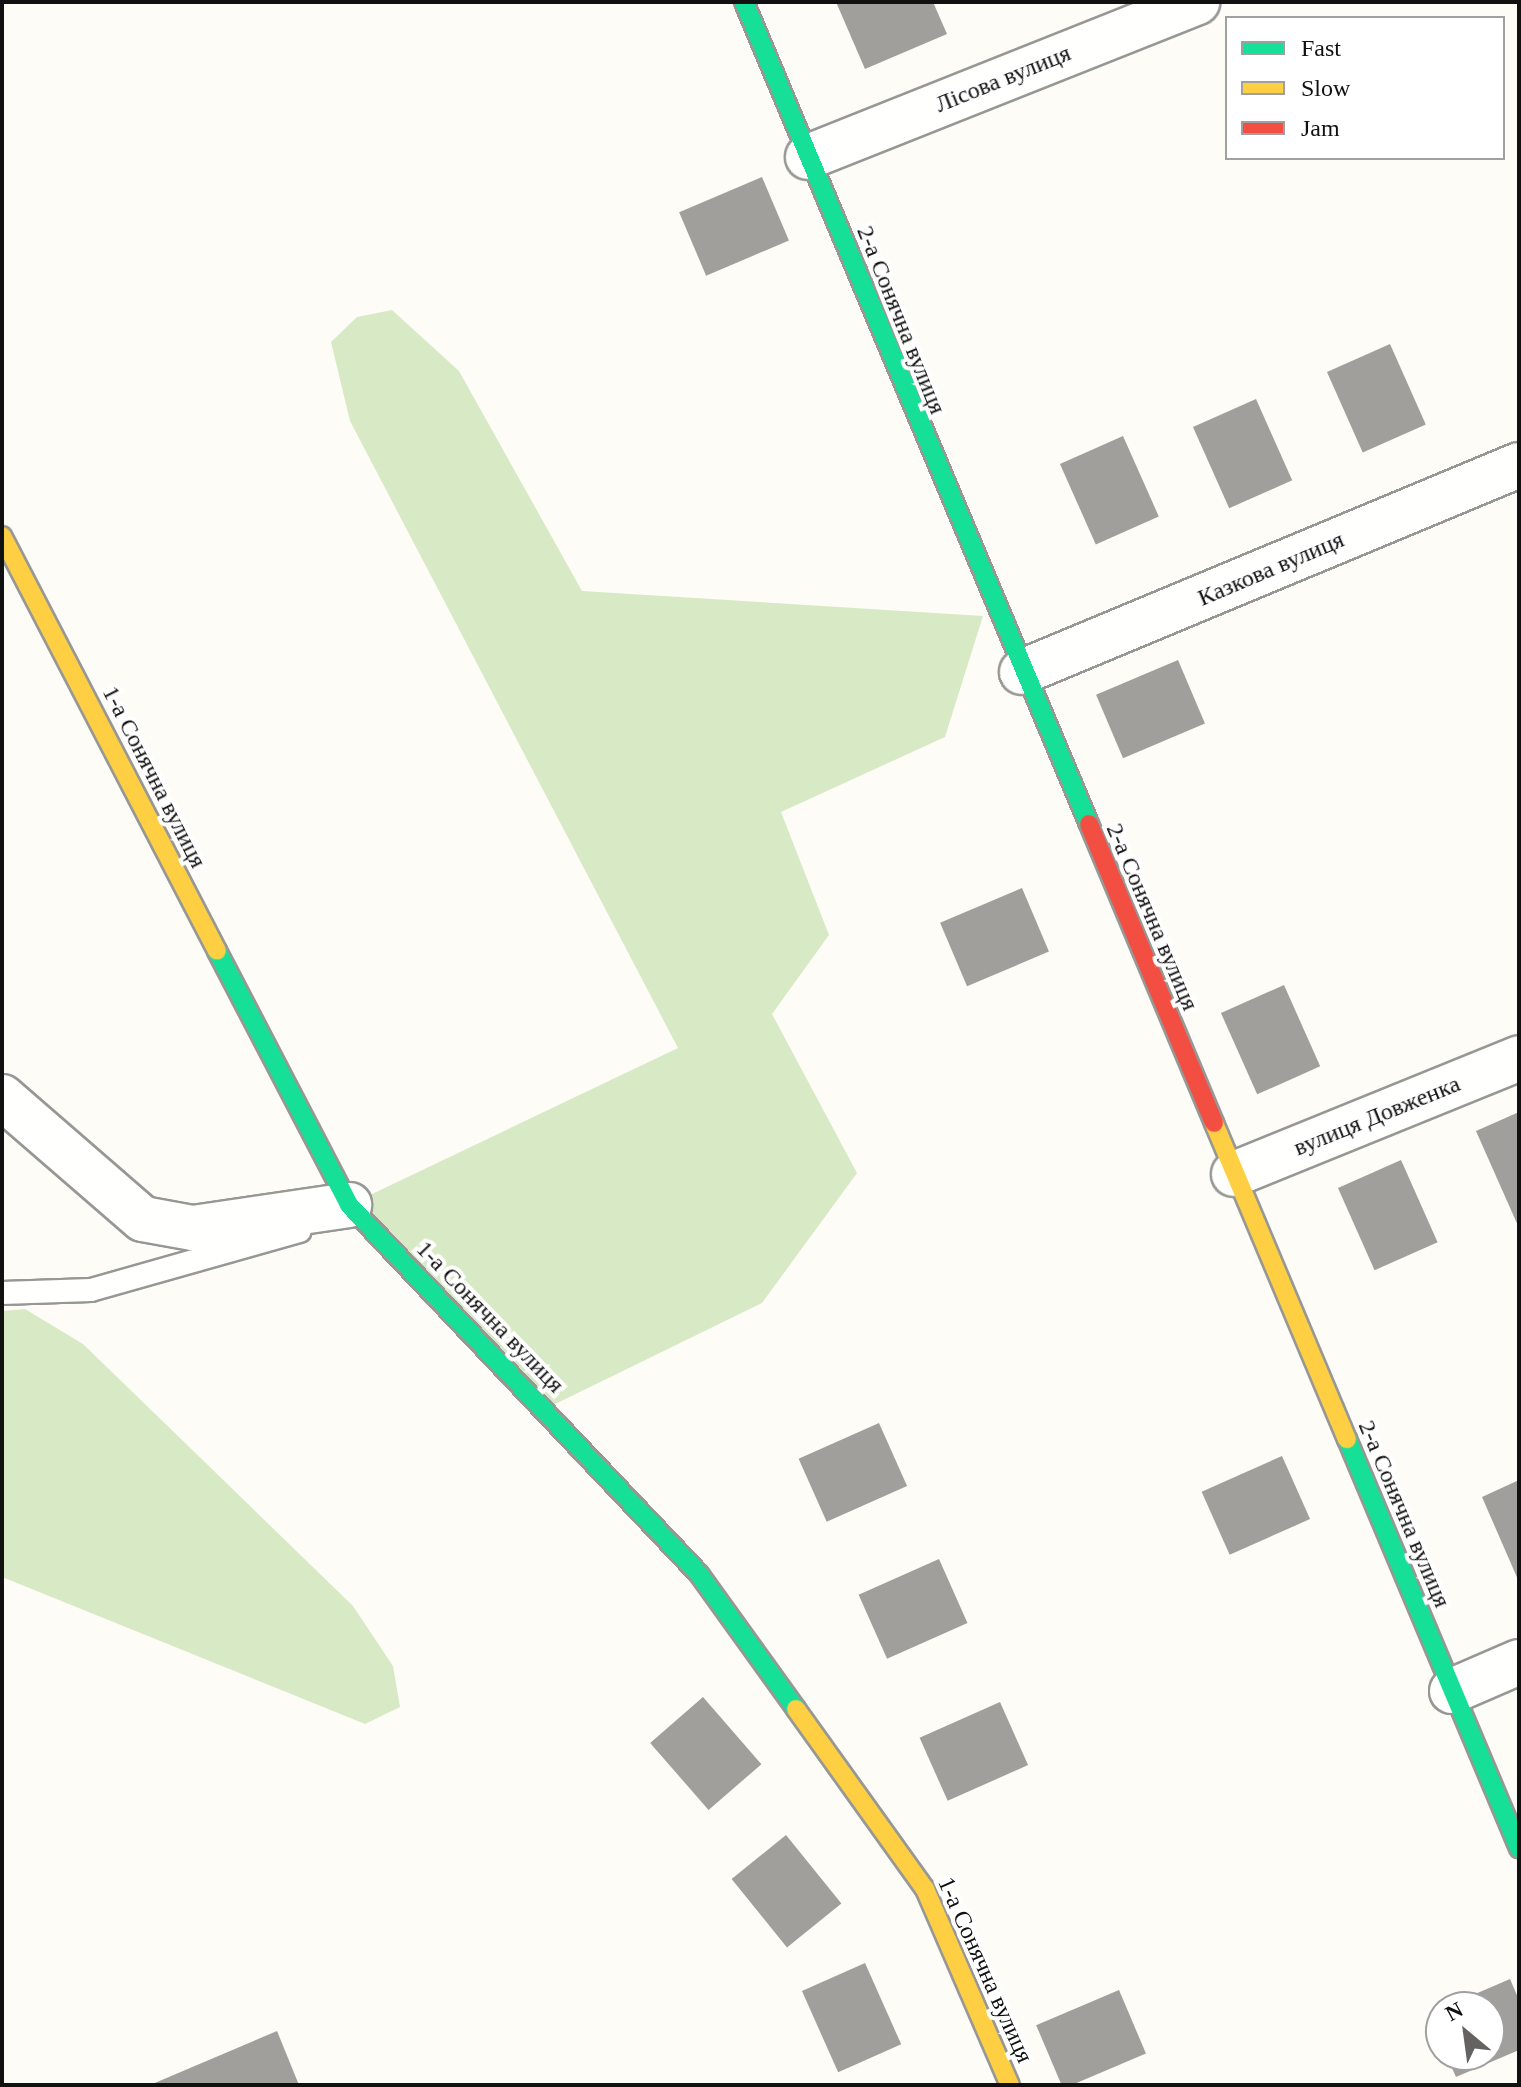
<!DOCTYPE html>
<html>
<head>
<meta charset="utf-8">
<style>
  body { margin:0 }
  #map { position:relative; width:1521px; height:2087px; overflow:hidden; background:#fdfcf7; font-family:"Times New Roman",serif }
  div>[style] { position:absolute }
  .forest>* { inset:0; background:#d8eac5 }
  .building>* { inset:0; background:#a19f9c; transform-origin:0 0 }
  .roads { filter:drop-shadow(2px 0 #979795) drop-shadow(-2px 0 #979795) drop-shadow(0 2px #979795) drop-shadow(0 -2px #979795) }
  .lane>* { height:22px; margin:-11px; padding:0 11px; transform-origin:11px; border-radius:11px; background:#fffffe }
  .street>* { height:44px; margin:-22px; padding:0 22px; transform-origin:22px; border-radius:22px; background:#fffffe }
  .fast>* { height:18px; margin:-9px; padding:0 9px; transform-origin:9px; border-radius:9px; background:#16e098 }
  .slow>* { height:18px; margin:-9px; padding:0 9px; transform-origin:9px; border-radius:9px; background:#ffcf43 }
  .jam>* { height:18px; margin:-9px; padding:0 9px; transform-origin:9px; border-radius:9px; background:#f24e42 }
  span { translate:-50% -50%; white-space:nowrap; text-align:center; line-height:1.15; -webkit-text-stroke:8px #fff; paint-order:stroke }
  .street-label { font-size:24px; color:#111 }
  .frame { position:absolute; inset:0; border:4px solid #111; pointer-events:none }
  .legend { position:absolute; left:1225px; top:16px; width:280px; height:144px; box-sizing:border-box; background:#fff; border:2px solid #a0a0a0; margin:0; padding:10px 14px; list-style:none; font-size:24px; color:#111 }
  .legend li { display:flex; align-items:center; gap:16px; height:40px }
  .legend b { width:40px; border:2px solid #a0a0a0 }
  .north { position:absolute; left:1425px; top:1991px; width:80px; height:80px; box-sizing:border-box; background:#fff; border:2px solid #a0a0a0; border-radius:50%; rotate:331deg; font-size:22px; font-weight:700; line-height:32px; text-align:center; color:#111 }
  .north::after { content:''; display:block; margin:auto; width:28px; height:36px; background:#646362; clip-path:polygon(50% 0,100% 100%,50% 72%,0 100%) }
</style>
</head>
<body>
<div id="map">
  <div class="forest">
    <i style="clip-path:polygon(392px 310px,459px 371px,582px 591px,983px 616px,945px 737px,781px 812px,829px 935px,772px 1014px,857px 1173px,762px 1303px,545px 1409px,349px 1205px,678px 1048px,350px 421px,331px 342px,357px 317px)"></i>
    <i style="clip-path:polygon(25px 1309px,83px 1344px,353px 1606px,393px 1666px,400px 1707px,365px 1724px,2px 1577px,2px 1311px)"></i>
  </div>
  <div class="building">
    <i style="clip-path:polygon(836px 2px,933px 2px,947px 34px,865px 69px)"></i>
    <i style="left:762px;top:177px;width:69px;height:90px;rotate:67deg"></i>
    <i style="left:1390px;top:344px;width:88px;height:69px;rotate:66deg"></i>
    <i style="left:1256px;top:399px;width:89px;height:69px;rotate:66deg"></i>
    <i style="left:1123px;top:436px;width:88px;height:69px;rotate:66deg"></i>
    <i style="left:1178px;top:660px;width:69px;height:89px;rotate:67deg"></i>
    <i style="left:1022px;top:888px;width:69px;height:89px;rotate:67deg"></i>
    <i style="left:1284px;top:985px;width:89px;height:69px;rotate:66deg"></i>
    <i style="clip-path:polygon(1519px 1112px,1519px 1228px,1476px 1131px)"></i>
    <i style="left:1401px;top:1160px;width:90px;height:69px;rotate:66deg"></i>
    <i style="left:879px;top:1423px;width:69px;height:88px;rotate:66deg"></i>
    <i style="left:1282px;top:1456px;width:69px;height:88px;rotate:66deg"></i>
    <i style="clip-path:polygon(1519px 1480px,1519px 1582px,1482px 1497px)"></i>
    <i style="left:939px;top:1559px;width:70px;height:88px;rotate:66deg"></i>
    <i style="left:703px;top:1697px;width:89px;height:70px;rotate:49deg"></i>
    <i style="left:1000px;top:1702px;width:69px;height:88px;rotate:66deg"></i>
    <i style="left:786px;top:1835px;width:88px;height:70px;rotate:51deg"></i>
    <i style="left:865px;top:1963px;width:89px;height:69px;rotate:66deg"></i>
    <i style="clip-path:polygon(1510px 1979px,1519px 2000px,1519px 2050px,1456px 2077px,1446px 2055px,1489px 2055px,1489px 2007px,1445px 2007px)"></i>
    <i style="left:1119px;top:1990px;width:69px;height:90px;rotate:67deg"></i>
    <i style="clip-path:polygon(277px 2031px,299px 2085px,150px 2085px)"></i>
  </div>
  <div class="roads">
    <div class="lane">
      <i style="left:2px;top:1293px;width:89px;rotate:-1.9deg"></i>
      <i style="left:91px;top:1290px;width:217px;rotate:-15.8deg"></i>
    </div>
    <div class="street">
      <i style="left:808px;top:157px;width:419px;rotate:-21.7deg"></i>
      <i style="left:1022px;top:672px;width:538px;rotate:-22.61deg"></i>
      <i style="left:2px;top:1097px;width:186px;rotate:40.9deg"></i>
      <i style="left:143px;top:1219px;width:51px;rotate:10.2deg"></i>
      <i style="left:193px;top:1228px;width:158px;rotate:-8.4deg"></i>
      <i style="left:1234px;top:1174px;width:308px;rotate:-22.1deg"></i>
      <i style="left:1452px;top:1691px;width:73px;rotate:-23.4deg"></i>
    </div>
    <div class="fast">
      <i style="left:744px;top:2px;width:891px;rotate:67.23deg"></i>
      <i style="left:217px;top:951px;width:286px;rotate:62.5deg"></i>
      <i style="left:349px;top:1205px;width:509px;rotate:46.51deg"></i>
      <i style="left:699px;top:1574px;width:166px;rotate:54.3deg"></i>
      <i style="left:1347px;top:1439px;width:444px;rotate:67.2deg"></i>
    </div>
    <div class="slow">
      <i style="left:2px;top:536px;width:467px;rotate:62.6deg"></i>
      <i style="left:1214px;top:1123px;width:343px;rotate:67.2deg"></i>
      <i style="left:796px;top:1709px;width:221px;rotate:54.4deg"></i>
      <i style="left:925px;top:1889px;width:214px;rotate:66.6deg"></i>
    </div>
    <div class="jam">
      <i style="left:1089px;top:824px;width:324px;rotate:67.3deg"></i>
    </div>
  </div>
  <div class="street-label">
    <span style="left:1003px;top:79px;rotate:-22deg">Лісова вулиця</span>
    <span style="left:901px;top:320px;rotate:68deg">2-а Сонячна вулиця</span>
    <span style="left:1271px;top:569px;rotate:-23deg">Казкова вулиця</span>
    <span style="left:154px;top:777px;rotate:63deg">1-а Сонячна вулиця</span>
    <span style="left:1152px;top:917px;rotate:67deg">2-а Сонячна вулиця</span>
    <span style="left:1377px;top:1116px;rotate:-22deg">вулиця Довженка</span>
    <span style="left:490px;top:1317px;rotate:46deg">1-а Сонячна вулиця</span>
    <span style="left:1404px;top:1514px;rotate:67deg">2-а Сонячна вулиця</span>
    <span style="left:985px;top:1970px;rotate:66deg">1-а Сонячна вулиця</span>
  </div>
  <div class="frame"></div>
  <ul class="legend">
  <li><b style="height:10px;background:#16e098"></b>Fast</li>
  <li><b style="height:10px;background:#ffcf43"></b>Slow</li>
  <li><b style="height:10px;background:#f24e42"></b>Jam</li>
  </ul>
  <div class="north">N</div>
</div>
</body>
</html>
